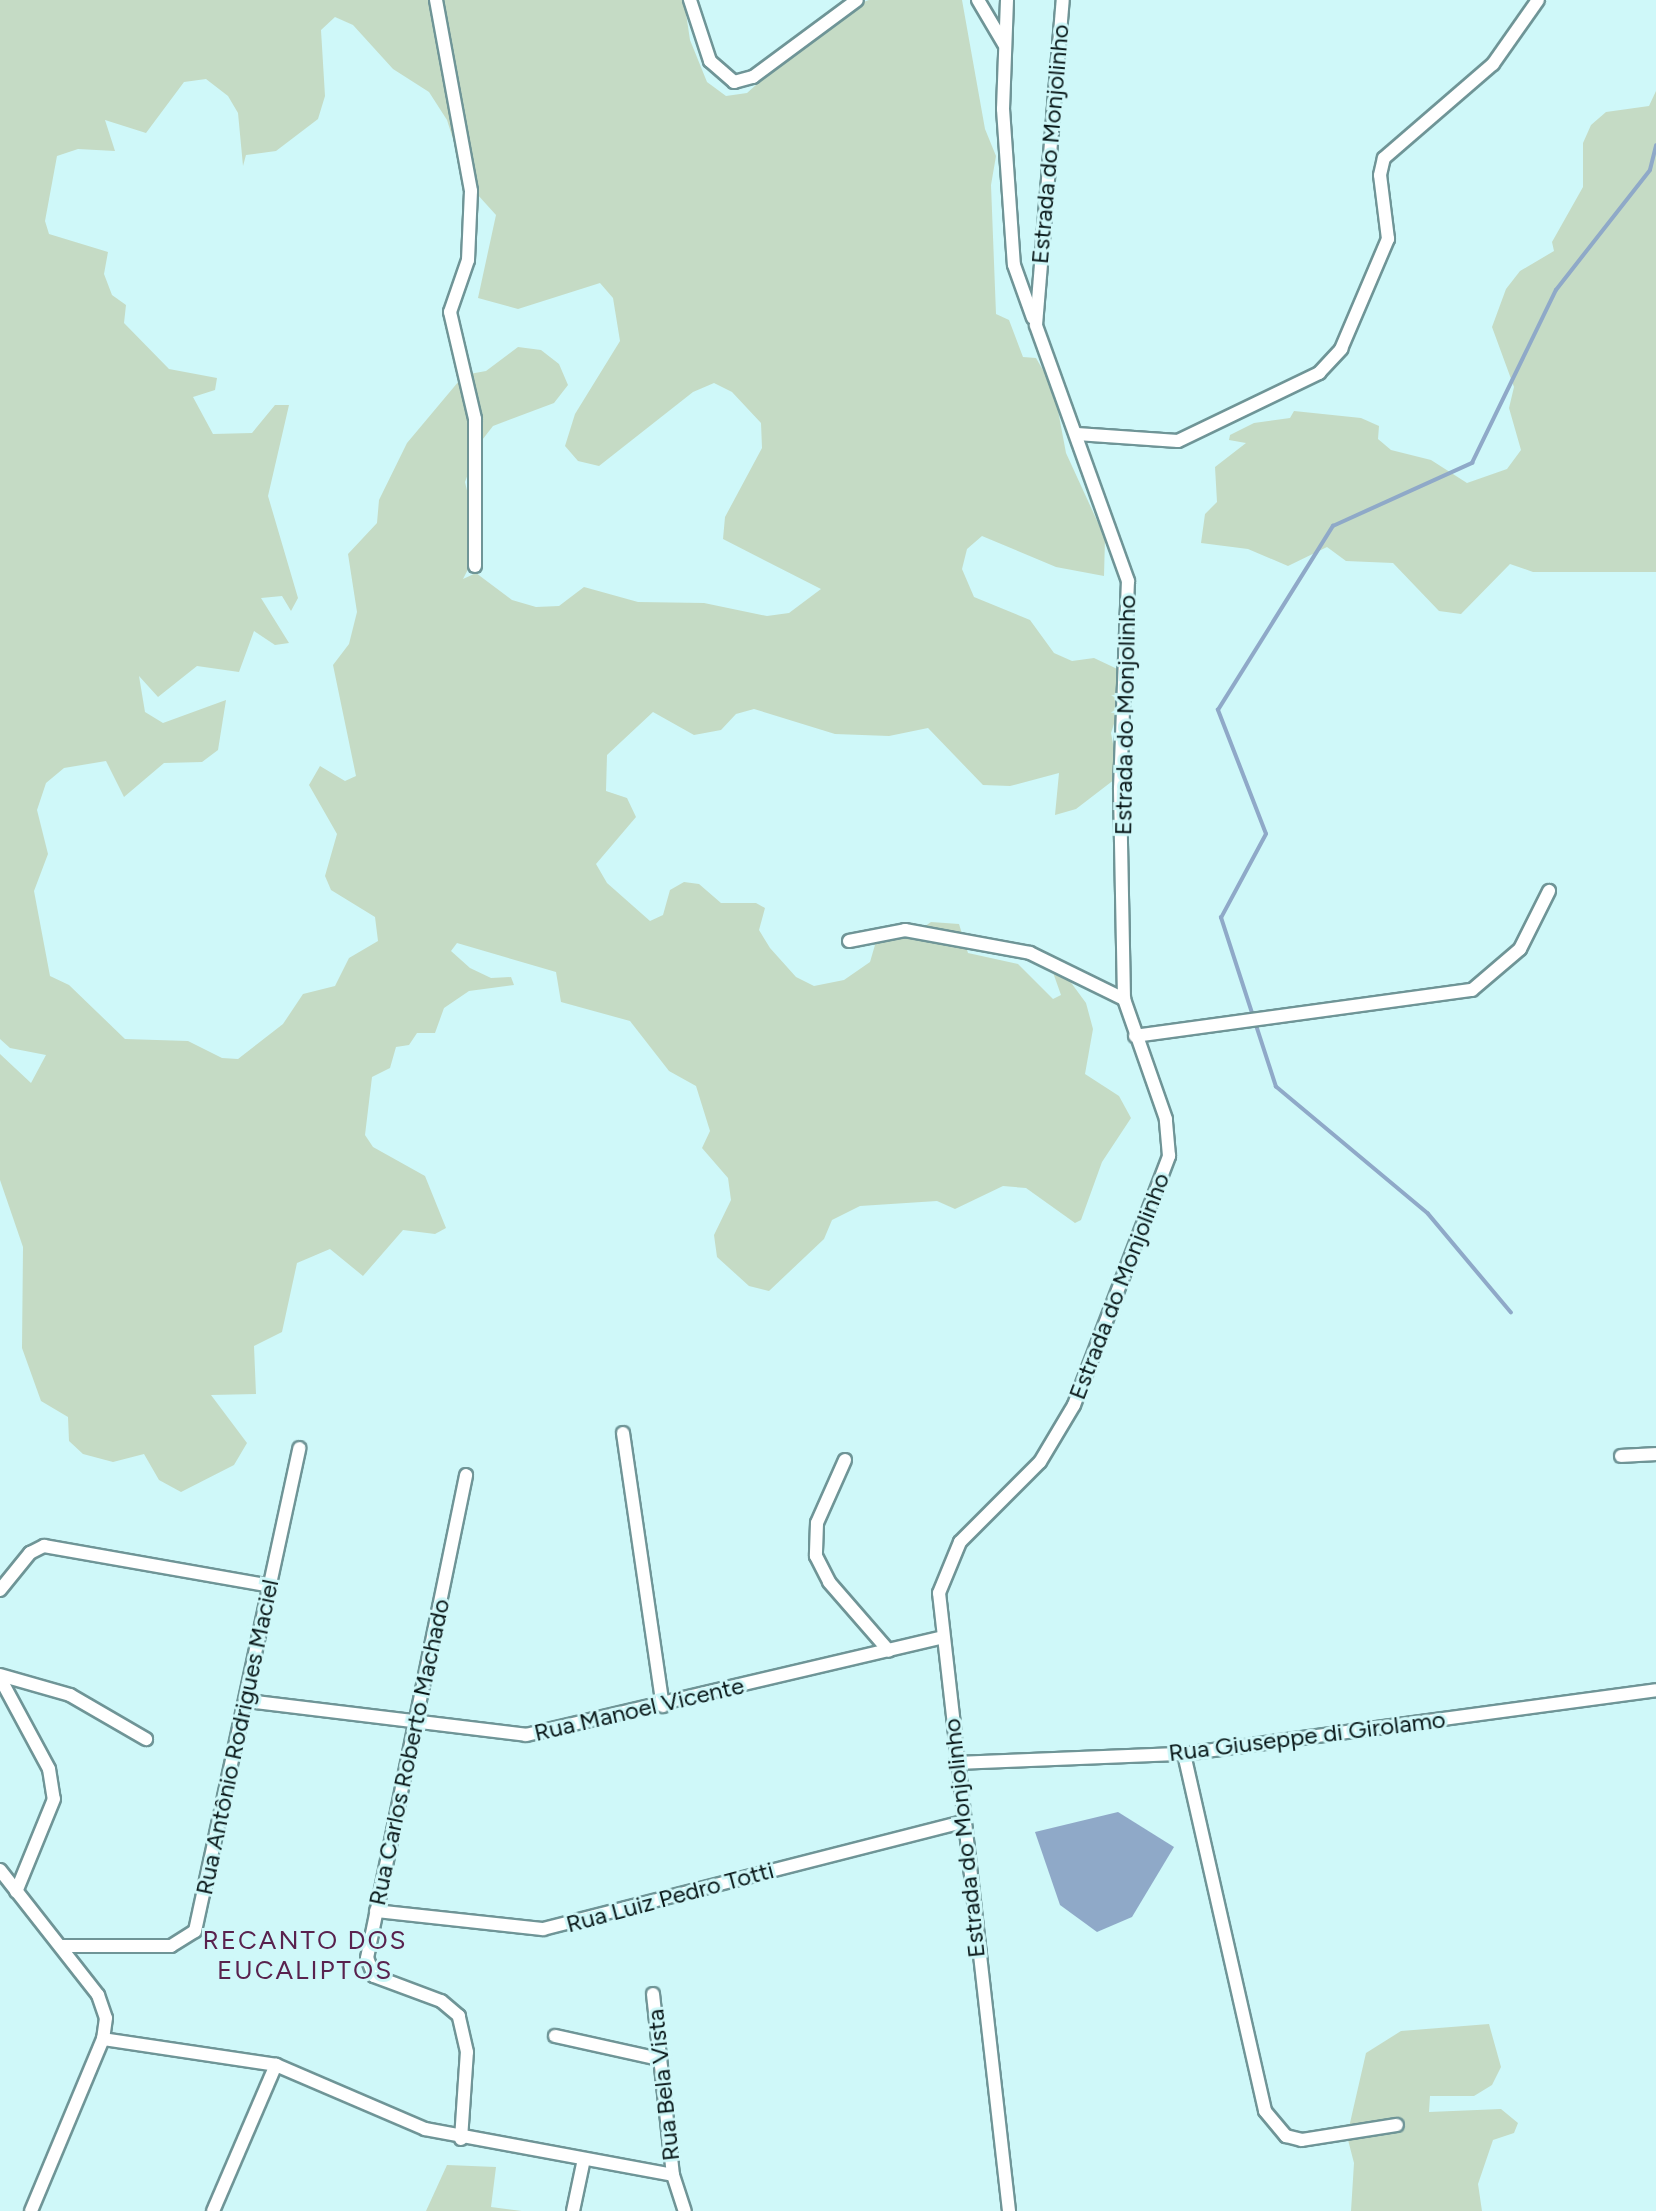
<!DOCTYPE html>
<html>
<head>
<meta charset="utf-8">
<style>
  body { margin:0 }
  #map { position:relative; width:1656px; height:2211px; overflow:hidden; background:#cff8f9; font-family:Figtree,sans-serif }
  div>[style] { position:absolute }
  .green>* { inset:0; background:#c5dbc5 }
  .water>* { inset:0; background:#8fa9c8 }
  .stream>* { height:3.5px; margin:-1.75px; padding:0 1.75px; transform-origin:1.75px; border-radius:1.75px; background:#8fa9c8 }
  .roads { filter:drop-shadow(2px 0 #6f9597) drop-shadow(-2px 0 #6f9597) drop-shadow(0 2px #6f9597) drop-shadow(0 -2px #6f9597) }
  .minor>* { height:12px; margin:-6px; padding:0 6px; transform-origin:6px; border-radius:6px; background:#fff }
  span { translate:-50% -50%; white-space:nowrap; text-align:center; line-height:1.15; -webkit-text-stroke:6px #cff8f9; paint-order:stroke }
  .street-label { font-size:24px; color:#091819 }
  .neighbourhood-label { font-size:26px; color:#59224e; letter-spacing:2px }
</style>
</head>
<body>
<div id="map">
  <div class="green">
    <i style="clip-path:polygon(evenodd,0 0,684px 0,690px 40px,707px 82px,726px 96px,747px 93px,838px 11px,869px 0,962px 0,985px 129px,996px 156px,991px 185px,996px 314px,1009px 320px,1023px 357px,1036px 358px,1054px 389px,1066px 453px,1105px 538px,1104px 576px,1056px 567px,982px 536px,967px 549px,962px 569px,974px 597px,1030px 620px,1054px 653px,1072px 661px,1094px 658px,1130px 675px,1111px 733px,1119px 776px,1076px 809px,1055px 815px,1059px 773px,1010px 786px,983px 785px,928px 728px,889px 736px,835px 734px,754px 709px,736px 714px,721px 730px,694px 735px,653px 712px,607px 755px,606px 791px,627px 798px,636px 817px,596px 864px,607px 883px,650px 921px,663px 915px,670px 890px,684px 882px,699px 884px,721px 903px,756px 903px,765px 908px,759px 930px,770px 948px,796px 977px,814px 986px,844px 980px,870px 962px,877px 938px,914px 934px,931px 922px,959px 924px,968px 953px,1018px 964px,1053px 999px,1061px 995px,1050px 964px,1061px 969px,1086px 1003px,1093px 1029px,1085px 1074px,1119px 1096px,1131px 1118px,1102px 1162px,1081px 1220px,1075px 1223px,1026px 1188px,1003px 1186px,955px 1209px,937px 1201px,860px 1206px,832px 1220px,824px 1239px,769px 1291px,749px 1286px,717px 1257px,714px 1235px,731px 1200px,728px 1178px,702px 1148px,710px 1131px,696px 1086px,669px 1071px,630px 1021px,561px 1002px,556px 972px,457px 943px,451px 951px,470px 968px,491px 978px,511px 977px,514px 985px,469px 991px,444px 1008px,435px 1033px,417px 1033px,409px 1045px,396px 1047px,390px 1068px,372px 1077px,365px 1135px,373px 1147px,425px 1176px,446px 1228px,435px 1234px,403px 1230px,363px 1276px,330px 1249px,297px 1263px,282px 1332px,254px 1346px,256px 1394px,211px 1395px,247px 1443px,234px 1465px,181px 1492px,159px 1480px,144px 1454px,113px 1462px,83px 1454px,69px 1441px,68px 1417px,41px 1401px,22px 1348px,23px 1247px,0 1180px,0 1054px,31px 1083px,46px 1055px,10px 1048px,0 1039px,0 0,335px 17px,353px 25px,393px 69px,429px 92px,447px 120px,467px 183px,496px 215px,478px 298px,518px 309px,600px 283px,613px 298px,620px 341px,575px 414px,565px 446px,578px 461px,599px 466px,693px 392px,714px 383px,732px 392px,761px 423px,762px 448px,725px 517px,723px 539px,821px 589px,789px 613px,767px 616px,704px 603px,638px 602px,584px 587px,559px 606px,536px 607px,512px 600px,476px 573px,463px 579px,480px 546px,465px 482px,479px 444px,493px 426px,554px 403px,568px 385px,559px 364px,541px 350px,518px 347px,486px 371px,464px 375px,407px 443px,379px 500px,377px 523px,348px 554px,357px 612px,349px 644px,333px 665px,356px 776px,345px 781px,320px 766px,309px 785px,337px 834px,325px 876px,331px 890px,375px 917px,378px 941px,349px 958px,335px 986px,303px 994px,283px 1024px,238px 1059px,222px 1058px,188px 1041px,125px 1039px,69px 985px,50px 976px,34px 891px,48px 854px,37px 810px,46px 783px,64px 768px,106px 761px,124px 797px,164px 763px,202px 762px,218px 750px,226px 700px,163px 723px,145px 712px,139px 676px,158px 697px,197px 666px,239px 672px,254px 631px,275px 645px,289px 643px,261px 598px,282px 596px,291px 611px,298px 598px,268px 496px,289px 405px,275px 405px,252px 433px,213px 434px,193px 397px,215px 390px,217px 378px,169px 369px,124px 323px,126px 305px,112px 295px,104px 274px,108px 252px,49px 234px,45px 221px,57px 156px,78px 149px,115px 151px,105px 120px,146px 133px,184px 82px,206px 79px,228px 96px,238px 113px,243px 166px,246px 155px,276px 151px,318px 119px,325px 96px,321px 30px,335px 17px)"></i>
    <i style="clip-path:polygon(1656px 91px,1656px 572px,1533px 572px,1510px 564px,1461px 614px,1439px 611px,1393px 563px,1346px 561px,1327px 547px,1288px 566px,1248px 549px,1201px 543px,1205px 514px,1217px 502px,1215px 467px,1246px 443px,1229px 440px,1230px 435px,1254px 423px,1290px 418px,1294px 411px,1361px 418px,1379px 426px,1378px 439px,1391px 450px,1431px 460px,1467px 483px,1507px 469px,1521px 450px,1509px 408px,1514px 387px,1492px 327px,1506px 289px,1520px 271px,1554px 251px,1552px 242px,1583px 187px,1583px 143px,1591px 125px,1606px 112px,1649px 106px)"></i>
    <i style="clip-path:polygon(1489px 2024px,1501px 2067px,1492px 2085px,1474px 2096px,1430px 2096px,1429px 2112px,1501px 2109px,1518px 2123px,1514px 2133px,1493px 2140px,1478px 2184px,1482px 2211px,1351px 2211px,1354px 2163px,1347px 2136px,1366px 2053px,1401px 2031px)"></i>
    <i style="clip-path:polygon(447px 2165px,496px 2167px,491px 2207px,522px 2211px,426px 2211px)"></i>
  </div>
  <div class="water">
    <i style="clip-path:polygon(1118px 1812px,1174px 1847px,1132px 1917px,1097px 1932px,1060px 1905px,1035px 1832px)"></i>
  </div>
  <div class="stream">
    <i style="left:1511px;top:1313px;width:129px;rotate:-130deg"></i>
    <i style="left:1428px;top:1214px;width:198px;rotate:-140.1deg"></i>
    <i style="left:1276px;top:1087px;width:178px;rotate:-108deg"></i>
    <i style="left:1221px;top:918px;width:95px;rotate:-61.8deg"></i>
    <i style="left:1266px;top:834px;width:133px;rotate:-111.2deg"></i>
    <i style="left:1218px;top:710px;width:217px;rotate:-58deg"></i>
    <i style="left:1333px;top:526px;width:153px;rotate:-24.4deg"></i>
    <i style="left:1472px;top:463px;width:192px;rotate:-64.1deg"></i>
    <i style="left:1556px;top:290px;width:152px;rotate:-51.9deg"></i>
    <i style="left:1650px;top:170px;width:25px;rotate:-76deg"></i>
  </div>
  <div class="roads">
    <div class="minor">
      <i style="left:436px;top:0;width:194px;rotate:79.6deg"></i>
      <i style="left:471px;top:191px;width:69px;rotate:92.5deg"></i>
      <i style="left:468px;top:260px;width:55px;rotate:109.1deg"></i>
      <i style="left:450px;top:312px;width:110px;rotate:76.8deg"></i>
      <i style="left:475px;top:419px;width:147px;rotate:90deg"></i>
      <i style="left:690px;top:0;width:64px;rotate:71.8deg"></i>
      <i style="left:710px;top:61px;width:32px;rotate:41deg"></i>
      <i style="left:734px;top:82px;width:20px;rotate:-15deg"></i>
      <i style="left:753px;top:77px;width:129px;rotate:-36.5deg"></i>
      <i style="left:978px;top:0;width:51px;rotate:59.4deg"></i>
      <i style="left:1007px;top:0;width:109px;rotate:92.1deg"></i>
      <i style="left:1003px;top:109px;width:156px;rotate:86deg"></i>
      <i style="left:1014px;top:265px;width:56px;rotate:70.3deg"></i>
      <i style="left:1077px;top:434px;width:101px;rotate:4deg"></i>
      <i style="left:1178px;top:441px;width:157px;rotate:-25.7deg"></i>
      <i style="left:1319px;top:373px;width:33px;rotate:-47deg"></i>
      <i style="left:1341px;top:349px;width:120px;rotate:-66.9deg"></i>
      <i style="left:1388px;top:239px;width:64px;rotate:-97.1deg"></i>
      <i style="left:1380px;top:175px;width:17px;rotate:-77deg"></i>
      <i style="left:1384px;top:158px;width:144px;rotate:-40.8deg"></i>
      <i style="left:1493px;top:64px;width:78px;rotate:-54.9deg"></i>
      <i style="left:849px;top:941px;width:57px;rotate:-11.1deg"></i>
      <i style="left:905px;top:930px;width:127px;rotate:10.4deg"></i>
      <i style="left:1030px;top:953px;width:105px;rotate:26.1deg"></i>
      <i style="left:1135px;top:1036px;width:340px;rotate:-7.8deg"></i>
      <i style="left:1472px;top:990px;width:63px;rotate:-40.5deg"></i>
      <i style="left:1520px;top:949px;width:65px;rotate:-63.4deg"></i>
      <i style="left:623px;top:1433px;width:276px;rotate:81.7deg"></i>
      <i style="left:1621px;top:1456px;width:35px;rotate:-3deg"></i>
      <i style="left:845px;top:1460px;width:69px;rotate:114deg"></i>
      <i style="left:817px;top:1523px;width:33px;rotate:92deg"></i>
      <i style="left:816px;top:1556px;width:29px;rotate:63deg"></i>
      <i style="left:829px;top:1582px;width:91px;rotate:49deg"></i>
      <i style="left:0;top:1590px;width:48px;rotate:-51deg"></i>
      <i style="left:30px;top:1553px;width:16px;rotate:-27deg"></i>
      <i style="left:44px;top:1546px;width:230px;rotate:10deg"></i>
      <i style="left:0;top:1675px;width:73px;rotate:15.9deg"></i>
      <i style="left:70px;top:1695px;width:88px;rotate:30.1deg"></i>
      <i style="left:0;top:1678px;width:103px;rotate:61.7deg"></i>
      <i style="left:49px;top:1769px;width:30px;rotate:81deg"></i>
      <i style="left:54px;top:1799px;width:100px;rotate:112.2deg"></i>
      <i style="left:247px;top:1701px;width:281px;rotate:6.9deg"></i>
      <i style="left:526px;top:1735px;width:428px;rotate:-13.2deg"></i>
      <i style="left:1184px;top:1754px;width:366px;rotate:77.2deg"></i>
      <i style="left:1265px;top:2111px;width:33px;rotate:50deg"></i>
      <i style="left:1286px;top:2136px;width:16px;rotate:14deg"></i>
      <i style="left:1302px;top:2140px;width:96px;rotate:-9deg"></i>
      <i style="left:956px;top:1763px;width:228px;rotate:-2.3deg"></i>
      <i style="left:1184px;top:1754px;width:476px;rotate:-7.7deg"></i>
      <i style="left:0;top:1870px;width:159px;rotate:51.9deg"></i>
      <i style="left:98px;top:1995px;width:24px;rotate:71deg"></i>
      <i style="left:106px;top:2018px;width:21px;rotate:98deg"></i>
      <i style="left:376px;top:1911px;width:168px;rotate:6.2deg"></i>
      <i style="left:543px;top:1929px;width:430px;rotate:-14.3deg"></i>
      <i style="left:62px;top:1946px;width:109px"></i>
      <i style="left:171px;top:1946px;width:28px;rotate:-32deg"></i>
      <i style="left:195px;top:1931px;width:494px;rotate:-77.8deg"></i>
      <i style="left:653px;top:1994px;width:182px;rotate:83.7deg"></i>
      <i style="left:555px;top:2036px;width:107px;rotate:12.4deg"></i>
      <i style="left:461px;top:2139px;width:87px;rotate:-86.1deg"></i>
      <i style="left:467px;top:2052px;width:37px;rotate:-103deg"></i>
      <i style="left:459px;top:2016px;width:23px;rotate:-140deg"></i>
      <i style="left:441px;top:2001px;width:72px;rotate:-159.5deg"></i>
      <i style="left:374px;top:1976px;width:19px;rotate:-111deg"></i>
      <i style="left:367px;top:1958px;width:493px;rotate:-78.4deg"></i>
      <i style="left:31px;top:2211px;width:186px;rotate:-67.3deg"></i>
      <i style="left:103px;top:2039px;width:175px;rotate:8.5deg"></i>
      <i style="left:276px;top:2065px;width:162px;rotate:23.2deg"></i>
      <i style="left:425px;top:2129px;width:252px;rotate:10.5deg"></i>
      <i style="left:673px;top:2175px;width:38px;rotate:72deg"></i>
      <i style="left:213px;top:2211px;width:159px;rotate:-66.7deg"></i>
      <i style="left:573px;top:2211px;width:53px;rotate:-78.1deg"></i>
      <i style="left:1009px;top:2211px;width:622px;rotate:-96.46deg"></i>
      <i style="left:939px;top:1593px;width:55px;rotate:-67.6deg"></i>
      <i style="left:960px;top:1542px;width:113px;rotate:-45deg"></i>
      <i style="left:1040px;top:1462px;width:66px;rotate:-59.2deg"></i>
      <i style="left:1074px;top:1405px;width:267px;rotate:-69.1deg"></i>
      <i style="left:1169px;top:1156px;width:37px;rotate:-95deg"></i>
      <i style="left:1166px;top:1119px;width:127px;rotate:-109.3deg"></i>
      <i style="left:1124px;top:999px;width:211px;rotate:-91.1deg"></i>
      <i style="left:1120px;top:788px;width:207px;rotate:-87.8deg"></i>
      <i style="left:1128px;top:581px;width:272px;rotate:-109.8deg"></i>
      <i style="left:1036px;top:325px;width:326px;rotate:-85.3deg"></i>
    </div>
  </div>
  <div class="street-label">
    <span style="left:1050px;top:144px;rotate:-85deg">Estrada do Monjolinho</span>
    <span style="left:1125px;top:715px;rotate:-89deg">Estrada do Monjolinho</span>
    <span style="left:1119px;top:1286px;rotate:-69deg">Estrada do Monjolinho</span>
    <span style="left:639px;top:1709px;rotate:-13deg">Rua Manoel Vicente</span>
    <span style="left:1307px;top:1736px;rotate:-7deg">Rua Giuseppe di Girolamo</span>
    <span style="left:237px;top:1737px;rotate:-78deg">Rua Antônio Rodrigues Maciel</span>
    <span style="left:409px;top:1752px;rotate:-78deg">Rua Carlos Roberto Machado</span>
    <span style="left:964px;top:1838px;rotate:-96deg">Estrada do Monjolinho</span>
    <span style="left:670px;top:1897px;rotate:-15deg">Rua Luiz Pedro Totti</span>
    <span style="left:663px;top:2085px;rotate:-96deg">Rua Bela Vista</span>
  </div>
  <div class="neighbourhood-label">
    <span style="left:305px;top:1956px">RECANTO DOS<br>EUCALIPTOS</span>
  </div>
</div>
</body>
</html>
